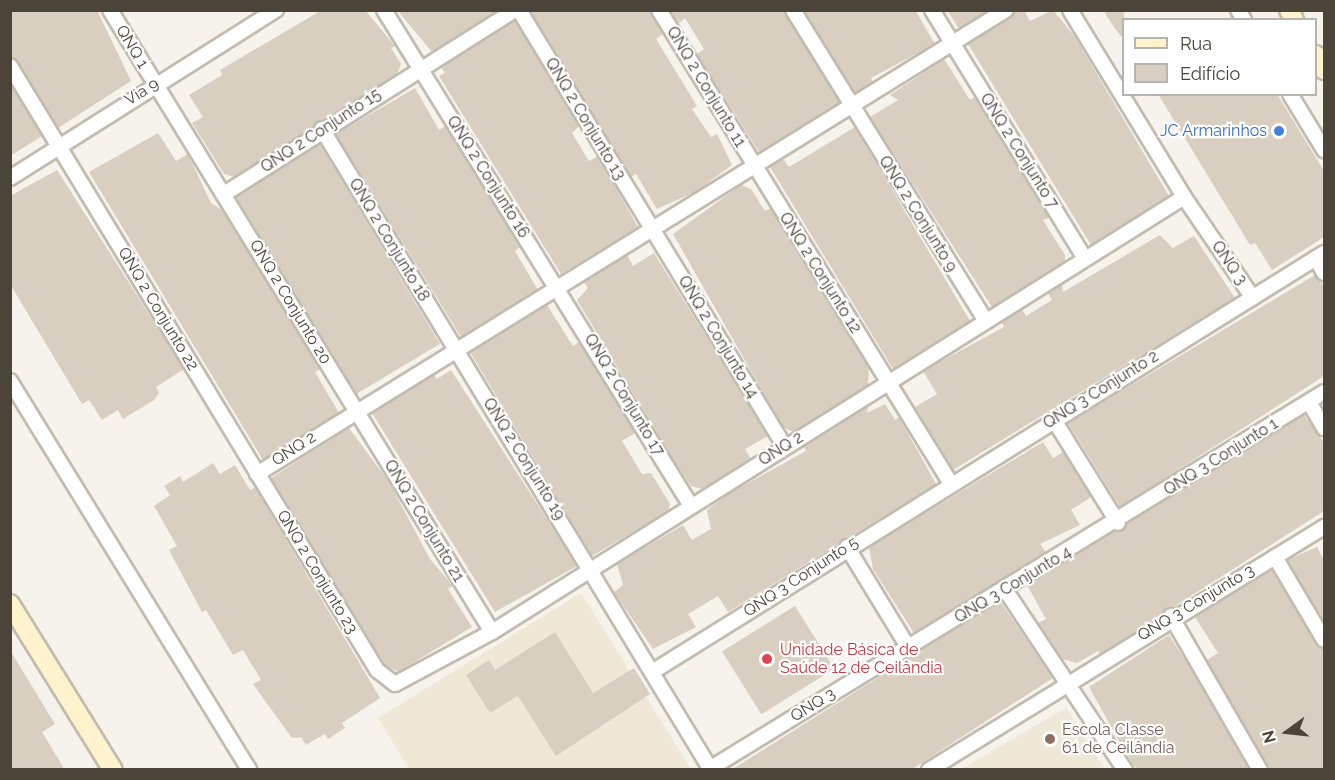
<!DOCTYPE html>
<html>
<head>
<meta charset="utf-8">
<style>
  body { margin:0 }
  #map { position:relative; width:1335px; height:780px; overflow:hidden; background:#f6f3ec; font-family:Raleway,sans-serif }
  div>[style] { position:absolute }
  .education>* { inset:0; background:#efe8d6 }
  .building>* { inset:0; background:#d8cfc1; transform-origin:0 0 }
  .roads { filter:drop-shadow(2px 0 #c2bbae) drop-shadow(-2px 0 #c2bbae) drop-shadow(0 2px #c2bbae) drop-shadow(0 -2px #c2bbae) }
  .street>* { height:14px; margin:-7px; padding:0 7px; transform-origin:7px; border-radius:7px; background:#fff }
  .secondary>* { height:18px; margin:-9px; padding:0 9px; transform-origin:9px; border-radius:9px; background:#fff3cd }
  .dots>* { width:16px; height:16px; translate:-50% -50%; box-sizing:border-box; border:3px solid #fff; border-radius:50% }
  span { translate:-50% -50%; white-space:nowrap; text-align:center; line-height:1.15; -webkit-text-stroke:4.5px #fff; paint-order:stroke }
  .street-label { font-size:16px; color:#4b4439 }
  .shop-label { font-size:16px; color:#366cbe }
  .right { translate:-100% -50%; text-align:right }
  .health-label { font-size:16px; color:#be3a42 }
  .left { translate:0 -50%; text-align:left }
  .education-label { font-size:16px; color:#785e54 }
  .frame { position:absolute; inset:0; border:12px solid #4b4439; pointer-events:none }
  .legend { position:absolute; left:1122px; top:18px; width:195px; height:78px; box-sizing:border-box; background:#fff; border:2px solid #b7b4b0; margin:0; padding:8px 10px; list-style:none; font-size:18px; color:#4b4439 }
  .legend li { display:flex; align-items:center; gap:12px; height:30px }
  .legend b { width:30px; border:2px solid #b7b4b0 }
  .north { position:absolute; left:1257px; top:702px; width:60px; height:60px; -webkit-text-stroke:4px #fff; paint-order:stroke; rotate:255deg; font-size:16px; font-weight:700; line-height:24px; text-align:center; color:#4b4439 }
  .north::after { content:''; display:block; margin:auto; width:21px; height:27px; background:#4b4439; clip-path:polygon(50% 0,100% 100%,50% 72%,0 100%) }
</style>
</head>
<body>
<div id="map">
  <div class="education">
    <i style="clip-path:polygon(581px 593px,691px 769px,409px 769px,378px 718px)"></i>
    <i style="clip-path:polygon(1066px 708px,1105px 769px,961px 769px)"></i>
  </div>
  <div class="building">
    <i style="clip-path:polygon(10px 10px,97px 10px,131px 81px,58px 128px,10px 57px)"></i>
    <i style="clip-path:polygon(322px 10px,365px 10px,395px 46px,391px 48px,401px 64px,397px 74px,235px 177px,224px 174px,192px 123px,203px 117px,189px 95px,222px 75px,220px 70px)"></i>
    <i style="clip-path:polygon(397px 10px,497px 10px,432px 52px)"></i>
    <i style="clip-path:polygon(530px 10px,650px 10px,663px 34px,656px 39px,697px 106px,692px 109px,711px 137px,717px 134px,732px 165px,697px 191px,657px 209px,636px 174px,631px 177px)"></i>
    <i style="clip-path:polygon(670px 10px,784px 10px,840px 102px,759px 152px,697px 54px,704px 49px,685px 18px,678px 24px)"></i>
    <i style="clip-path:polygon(804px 10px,915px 10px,935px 44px,871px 78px,873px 82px,855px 93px)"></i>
    <i style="clip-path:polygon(947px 10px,988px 10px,959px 29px)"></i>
    <i style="clip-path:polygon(1015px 10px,1024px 10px,1030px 21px,1053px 10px,1075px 37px,1169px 196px,1091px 245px,968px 44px)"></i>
    <i style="clip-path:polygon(1103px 10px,1124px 10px,1124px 40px,1114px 27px)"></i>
    <i style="clip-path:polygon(515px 21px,579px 126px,572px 133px,589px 161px,598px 156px,638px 227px,561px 274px,439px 76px,445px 73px,441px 67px)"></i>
    <i style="clip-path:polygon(944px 59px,970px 100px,975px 97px,1049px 218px,1043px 220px,1065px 255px,1065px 261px,992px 307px,870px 117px,898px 100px,890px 95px)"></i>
    <i style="clip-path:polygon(10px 84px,42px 136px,10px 156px)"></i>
    <i style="clip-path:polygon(415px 88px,439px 130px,445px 126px,520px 247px,515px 251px,538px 290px,461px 337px,336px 134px)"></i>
    <i style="clip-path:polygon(1158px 94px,1277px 94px,1324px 171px,1324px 237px,1272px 270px,1255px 243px,1250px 245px)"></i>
    <i style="clip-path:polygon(855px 127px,970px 321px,893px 369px,770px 167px,783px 159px,789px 167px)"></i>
    <i style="clip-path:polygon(158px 133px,176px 161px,188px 154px,211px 203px,222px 210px,320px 369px,315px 372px,339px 413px,263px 460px,89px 172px)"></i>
    <i style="left:320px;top:144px;width:233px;height:99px;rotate:59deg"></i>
    <i style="clip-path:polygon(57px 170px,184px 369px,156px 387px,159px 393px,154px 400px,123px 419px,118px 410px,102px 420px,89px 400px,82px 404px,10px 284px,10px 196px)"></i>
    <i style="clip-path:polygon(741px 185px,751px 189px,765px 211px,771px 208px,869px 368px,868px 385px,793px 432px,783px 427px,673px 234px)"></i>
    <i style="clip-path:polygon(1160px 235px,1173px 248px,1194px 236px,1235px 298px,953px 470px,915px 407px,937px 394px,923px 371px,1004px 327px,1002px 322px,1022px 309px,1026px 316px,1052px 300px,1048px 293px,1062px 284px,1063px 292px)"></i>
    <i style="clip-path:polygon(654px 253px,768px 436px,745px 449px,751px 459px,703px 489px,691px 486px,674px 461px,577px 300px,588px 288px,584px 282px,627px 255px,633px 266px)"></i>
    <i style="clip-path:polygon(1315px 275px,1324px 285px,1324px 376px,1120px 507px,1068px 423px)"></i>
    <i style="clip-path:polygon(547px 305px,573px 346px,579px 342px,635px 433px,622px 441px,642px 474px,651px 473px,670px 504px,668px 511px,592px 556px,470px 352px)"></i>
    <i style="clip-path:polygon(451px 370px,577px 566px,495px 612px,372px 413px,434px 375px,437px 379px)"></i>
    <i style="clip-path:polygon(885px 404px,895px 420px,899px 417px,936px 484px,728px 612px,718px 596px,688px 614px,696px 627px,653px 649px,614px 592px,623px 585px,617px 564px,683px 525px,692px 540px,711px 529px,707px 510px,728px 494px,806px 451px,804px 447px,868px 407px,867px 413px)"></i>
    <i style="clip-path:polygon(1304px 415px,1324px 442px,1324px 511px,1100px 654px,1098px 651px,1077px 663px,1062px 659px,1038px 623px,1046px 619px,1027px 585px)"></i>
    <i style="clip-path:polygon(349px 428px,389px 482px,430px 559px,453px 586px,448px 589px,472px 627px,398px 672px,384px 664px,271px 478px)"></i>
    <i style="clip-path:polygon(1043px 442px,1053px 458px,1063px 452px,1091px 497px,1071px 510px,1080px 525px,1040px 544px,1046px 552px,914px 633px,873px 569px,869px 547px)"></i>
    <i style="clip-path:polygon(213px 463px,220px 474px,235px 465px,250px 490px,255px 487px,380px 698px,342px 723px,345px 728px,328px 739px,325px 734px,306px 745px,301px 737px,292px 738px,253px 684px,261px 680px,243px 650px,233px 655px,206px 610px,202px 612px,169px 550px,177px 546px,154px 506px,170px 495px,164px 486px,180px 476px,183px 482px)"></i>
    <i style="clip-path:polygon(1317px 547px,1324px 560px,1324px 623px,1287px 560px)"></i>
    <i style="clip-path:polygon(1272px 570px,1316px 645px,1324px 649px,1324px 770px,1269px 770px,1207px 660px,1218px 653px,1195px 617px)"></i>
    <i style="clip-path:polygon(1000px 601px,1053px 678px,923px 762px,911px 770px,731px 770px)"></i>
    <i style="left:795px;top:606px;width:74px;height:86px;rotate:58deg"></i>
    <i style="clip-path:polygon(555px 632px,593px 693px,634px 668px,650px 694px,556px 756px,518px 696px,490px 713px,466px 675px,489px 660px,495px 670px)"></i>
    <i style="clip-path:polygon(1169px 635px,1191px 669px,1249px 770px,1137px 770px,1128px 757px,1089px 687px)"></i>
    <i style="clip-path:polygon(10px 650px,55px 724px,42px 732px,65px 770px,10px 770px)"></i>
  </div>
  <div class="roads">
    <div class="street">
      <i style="left:110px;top:10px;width:730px;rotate:58.44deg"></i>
      <i style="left:384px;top:10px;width:583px;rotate:58.24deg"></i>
      <i style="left:519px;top:10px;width:512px;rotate:58.67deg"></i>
      <i style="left:659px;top:10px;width:554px;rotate:58.35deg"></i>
      <i style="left:793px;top:10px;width:366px;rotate:58.2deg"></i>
      <i style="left:932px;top:10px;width:292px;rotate:58.4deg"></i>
      <i style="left:1070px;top:10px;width:219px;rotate:58.6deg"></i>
      <i style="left:1184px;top:197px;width:122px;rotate:55.7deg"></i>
      <i style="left:1238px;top:10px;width:12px;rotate:59deg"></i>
      <i style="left:10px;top:66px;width:707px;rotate:58.72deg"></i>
      <i style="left:377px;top:670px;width:23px;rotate:38deg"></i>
      <i style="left:395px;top:684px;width:110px;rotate:-28.2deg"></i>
      <i style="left:492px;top:632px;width:817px;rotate:-32.15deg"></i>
      <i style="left:1290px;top:94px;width:66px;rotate:58.7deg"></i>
      <i style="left:322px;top:129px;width:750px;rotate:58.75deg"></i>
      <i style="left:10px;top:178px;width:315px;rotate:-32.3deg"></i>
      <i style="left:224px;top:194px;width:344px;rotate:-32.3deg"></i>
      <i style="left:1316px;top:258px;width:17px;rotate:62deg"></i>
      <i style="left:10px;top:381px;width:457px;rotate:58.4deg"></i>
      <i style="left:1309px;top:402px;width:30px;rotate:60deg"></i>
      <i style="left:1054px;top:420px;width:121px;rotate:58.1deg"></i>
      <i style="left:257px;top:474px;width:881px;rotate:-31.78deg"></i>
      <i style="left:847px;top:547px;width:117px;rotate:58.6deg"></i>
      <i style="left:1275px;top:557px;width:96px;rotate:59.4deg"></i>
      <i style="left:1004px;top:588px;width:219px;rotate:56.4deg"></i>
      <i style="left:1171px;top:616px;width:178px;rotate:60deg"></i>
      <i style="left:652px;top:672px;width:792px;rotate:-31.94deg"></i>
      <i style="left:711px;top:768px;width:719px;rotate:-31.52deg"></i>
      <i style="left:929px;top:770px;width:464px;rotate:-31.6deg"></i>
    </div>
    <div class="secondary">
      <i style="left:1289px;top:10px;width:11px;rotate:63deg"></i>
      <i style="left:1316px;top:55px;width:17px;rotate:62deg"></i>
      <i style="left:10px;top:604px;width:195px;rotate:58.2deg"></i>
    </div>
  </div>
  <div class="dots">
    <i style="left:1279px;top:131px;background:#3f7fe0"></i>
    <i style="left:767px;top:659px;background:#e0444e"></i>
    <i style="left:1050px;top:739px;background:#8d6e63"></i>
  </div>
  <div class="street-label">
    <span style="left:132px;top:47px;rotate:59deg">QNQ 1</span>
    <span style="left:706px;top:87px;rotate:59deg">QNQ 2 Conjunto 11</span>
    <span style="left:142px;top:92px;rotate:-32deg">Via 9</span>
    <span style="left:585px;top:119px;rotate:59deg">QNQ 2 Conjunto 13</span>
    <span style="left:321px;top:131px;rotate:-33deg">QNQ 2 Conjunto 15</span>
    <span style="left:1019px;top:151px;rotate:58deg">QNQ 2 Conjunto 7</span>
    <span style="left:488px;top:177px;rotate:58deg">QNQ 2 Conjunto 16</span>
    <span style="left:918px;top:214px;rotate:58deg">QNQ 2 Conjunto 9</span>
    <span style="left:389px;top:240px;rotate:59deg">QNQ 2 Conjunto 18</span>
    <span style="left:1229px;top:263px;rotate:56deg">QNQ 3</span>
    <span style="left:820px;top:273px;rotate:58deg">QNQ 2 Conjunto 12</span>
    <span style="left:290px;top:302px;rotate:59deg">QNQ 2 Conjunto 20</span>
    <span style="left:158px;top:309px;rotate:59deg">QNQ 2 Conjunto 22</span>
    <span style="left:718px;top:337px;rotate:59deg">QNQ 2 Conjunto 14</span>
    <span style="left:1101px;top:390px;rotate:-32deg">QNQ 3 Conjunto 2</span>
    <span style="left:624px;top:395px;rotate:59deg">QNQ 2 Conjunto 17</span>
    <span style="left:294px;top:449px;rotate:-33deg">QNQ 2</span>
    <span style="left:781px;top:449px;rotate:-32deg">QNQ 2</span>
    <span style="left:1221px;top:457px;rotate:-32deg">QNQ 3 Conjunto 1</span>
    <span style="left:524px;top:459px;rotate:58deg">QNQ 2 Conjunto 19</span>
    <span style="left:424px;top:521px;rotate:59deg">QNQ 2 Conjunto 21</span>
    <span style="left:317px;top:572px;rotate:59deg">QNQ 2 Conjunto 23</span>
    <span style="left:801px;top:577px;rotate:-33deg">QNQ 3 Conjunto 5</span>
    <span style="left:1013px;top:585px;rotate:-31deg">QNQ 3 Conjunto 4</span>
    <span style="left:1196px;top:603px;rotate:-31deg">QNQ 3 Conjunto 3</span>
    <span style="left:813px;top:705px;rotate:-32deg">QNQ 3</span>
  </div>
  <div class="shop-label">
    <span class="right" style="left:1267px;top:131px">JC Armarinhos</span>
  </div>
  <div class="health-label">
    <span class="left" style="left:780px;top:659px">Unidade Básica de<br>Saúde 12 de Ceilândia</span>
  </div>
  <div class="education-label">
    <span class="left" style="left:1062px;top:739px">Escola Classe<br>61 de Ceilândia</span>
  </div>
  <div class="frame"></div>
  <ul class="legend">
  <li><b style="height:8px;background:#fff3cd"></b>Rua</li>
  <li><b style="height:16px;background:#d8cfc1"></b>Edifício</li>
  </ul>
  <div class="north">N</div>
</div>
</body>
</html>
